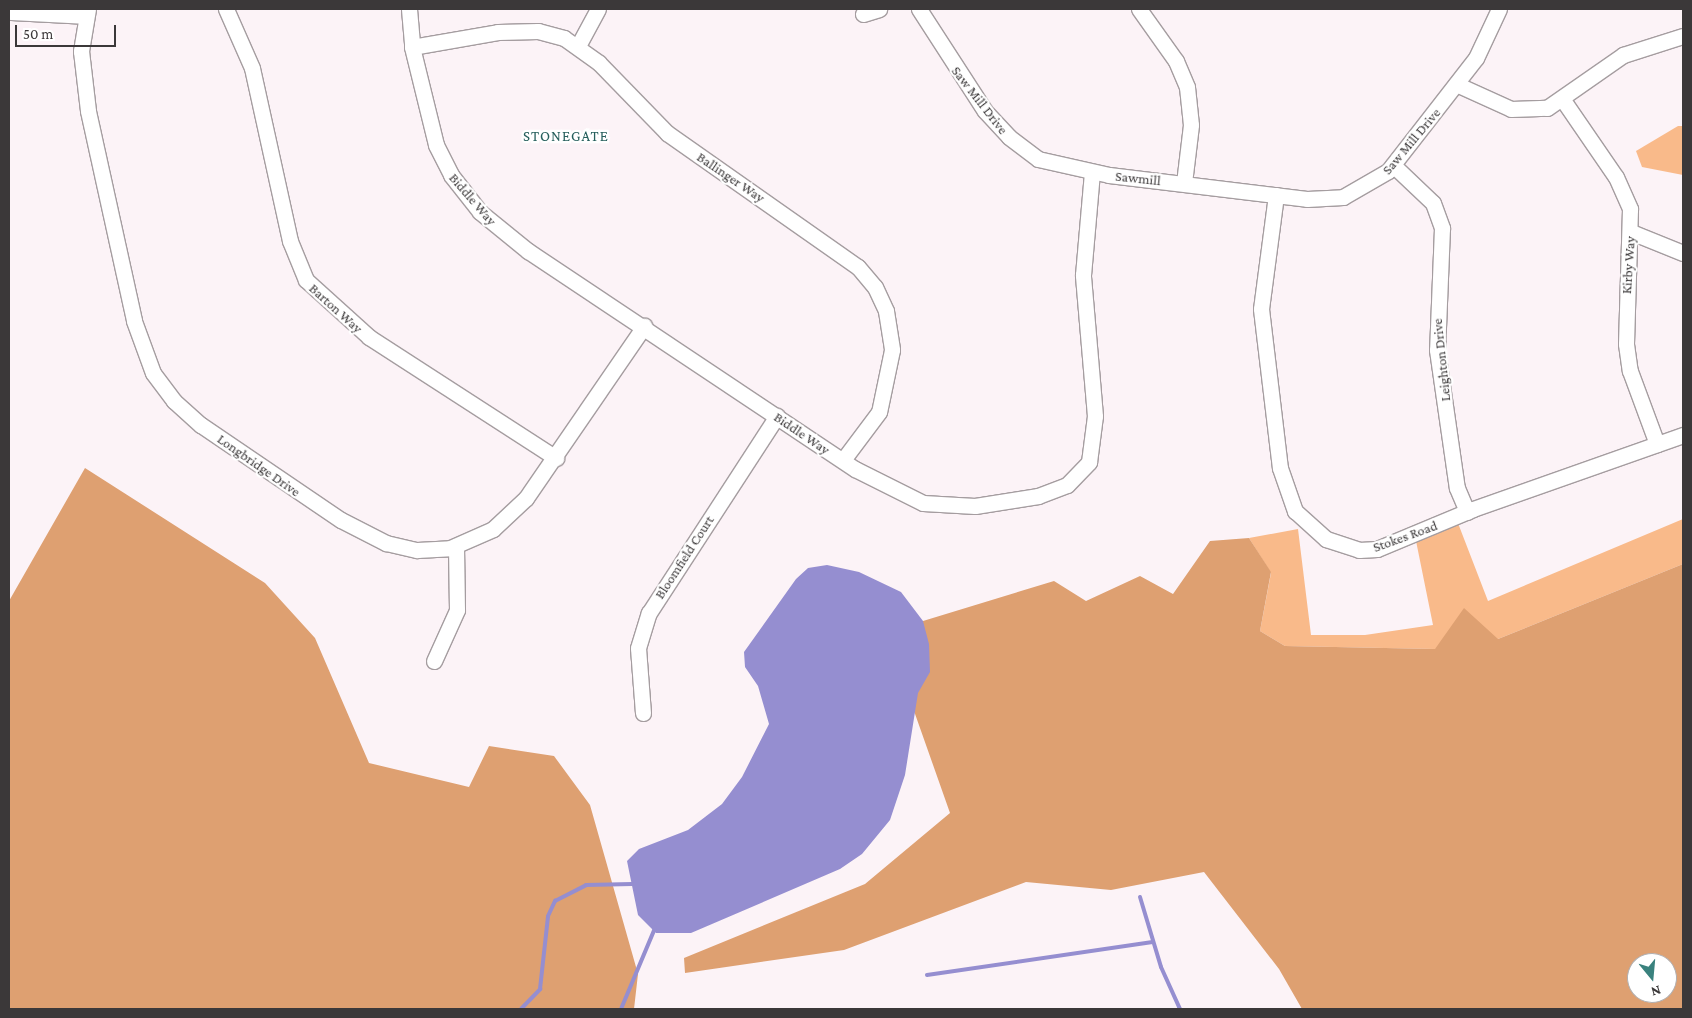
<!DOCTYPE html>
<html>
<head>
<meta charset="utf-8">
<style>
  body { margin:0 }
  #map { position:relative; width:1692px; height:1018px; overflow:hidden; background:#fcf3f7; font-family:"Crimson Pro",serif }
  div>[style] { position:absolute }
  .green>* { inset:0; background:#f9ba8a }
  .forest>* { inset:0; background:#dea071 }
  .water>* { inset:0; background:#958ed0 }
  .stream>* { height:4px; margin:-2px; padding:0 2px; transform-origin:2px; border-radius:2px; background:#958ed0 }
  .roads { filter:drop-shadow(1px 0 #a59da0) drop-shadow(-1px 0 #a59da0) drop-shadow(0 1px #a59da0) drop-shadow(0 -1px #a59da0) }
  .minor>* { height:15px; margin:-7.5px; padding:0 7.5px; transform-origin:7.5px; border-radius:7.5px; background:#fff }
  span { translate:-50% -50%; white-space:nowrap; text-align:center; line-height:1.15; -webkit-text-stroke:4.5px #fff; paint-order:stroke }
  .street-label { font-size:14px; color:#3b3839 }
  .neighbourhood-label { font-size:15px; color:#265f5c; letter-spacing:1px }
  .frame { position:absolute; inset:0; border:10px solid #3b3839; pointer-events:none }
  .north { position:absolute; left:1627px; top:953px; width:50px; height:50px; box-sizing:border-box; background:#fff; border:1px solid #b1afb0; border-radius:50%; rotate:163deg; font-size:14px; font-weight:700; line-height:20px; text-align:center; color:#3b3839 }
  .north::after { content:''; display:block; margin:auto; width:18px; height:22px; background:#3a827e; clip-path:polygon(50% 0,100% 100%,50% 72%,0 100%) }
  .scale { position:absolute; left:15px; top:25px; width:101px; height:22px; box-sizing:border-box; border:2px solid #3b3839; border-top:0; padding-left:6px; font-size:15px; line-height:18px; white-space:nowrap; color:#3b3839; -webkit-text-stroke:4px #fff; paint-order:stroke }
</style>
</head>
<body>
<div id="map">
  <div class="green">
    <i style="clip-path:polygon(1678px 126px,1683px 126px,1683px 175px,1642px 167px,1636px 151px)"></i>
    <i style="clip-path:polygon(1456px 518px,1488px 601px,1683px 519px,1683px 564px,1498px 639px,1435px 649px,1285px 646px,1260px 631px,1271px 573px,1249px 538px,1298px 529px,1311px 635px,1365px 635px,1433px 625px,1415px 536px)"></i>
  </div>
  <div class="forest">
    <i style="clip-path:polygon(85px 468px,265px 583px,315px 638px,369px 763px,469px 787px,489px 746px,554px 756px,590px 805px,638px 974px,634px 1009px,9px 1009px,9px 601px)"></i>
    <i style="clip-path:polygon(evenodd,1249px 538px,1271px 572px,1260px 631px,1285px 646px,1435px 649px,1464px 608px,1498px 639px,1683px 564px,1683px 1009px,1302px 1009px,1279px 969px,1204px 872px,1111px 890px,1026px 882px,844px 950px,685px 973px,684px 958px,865px 884px,950px 813px,914px 711px,923px 621px,1054px 581px,1086px 601px,1140px 576px,1173px 594px,1210px 541px,1249px 538px,1637px 963px,1667px 963px,1667px 993px,1637px 993px,1637px 963px)"></i>
  </div>
  <div class="water">
    <i style="clip-path:polygon(827px 565px,859px 572px,901px 592px,923px 621px,929px 644px,930px 672px,918px 693px,905px 775px,890px 820px,862px 854px,840px 869px,691px 933px,656px 933px,638px 915px,627px 861px,639px 849px,688px 830px,722px 804px,742px 777px,769px 724px,758px 686px,745px 667px,744px 652px,796px 579px,808px 568px)"></i>
  </div>
  <div class="stream">
    <i style="left:1140px;top:897px;width:73px;rotate:73.3deg"></i>
    <i style="left:1161px;top:967px;width:46px;rotate:65.7deg"></i>
    <i style="left:927px;top:975px;width:228px;rotate:-8.3deg"></i>
    <i style="left:521px;top:1009px;width:28px;rotate:-46deg"></i>
    <i style="left:540px;top:989px;width:73px;rotate:-83.7deg"></i>
    <i style="left:548px;top:916px;width:17px;rotate:-65deg"></i>
    <i style="left:555px;top:901px;width:35px;rotate:-27deg"></i>
    <i style="left:586px;top:885px;width:46px;rotate:-1.2deg"></i>
    <i style="left:621px;top:1009px;width:88px;rotate:-67.2deg"></i>
  </div>
  <div class="roads">
    <div class="minor">
      <i style="left:88px;top:9px;width:43px;rotate:99.5deg"></i>
      <i style="left:81px;top:51px;width:60px;rotate:83.3deg"></i>
      <i style="left:88px;top:111px;width:215px;rotate:77.6deg"></i>
      <i style="left:134px;top:321px;width:55px;rotate:69.9deg"></i>
      <i style="left:153px;top:373px;width:35px;rotate:53deg"></i>
      <i style="left:174px;top:401px;width:36px;rotate:42deg"></i>
      <i style="left:201px;top:425px;width:169px;rotate:34.2deg"></i>
      <i style="left:341px;top:520px;width:51px;rotate:27.1deg"></i>
      <i style="left:386px;top:543px;width:32px;rotate:13deg"></i>
      <i style="left:417px;top:550px;width:33px;rotate:-3deg"></i>
      <i style="left:450px;top:548px;width:47px;rotate:-23.8deg"></i>
      <i style="left:493px;top:529px;width:45px;rotate:-43.2deg"></i>
      <i style="left:526px;top:498px;width:209px;rotate:-55.5deg"></i>
      <i style="left:226px;top:9px;width:64px;rotate:66.2deg"></i>
      <i style="left:252px;top:68px;width:177px;rotate:77.6deg"></i>
      <i style="left:290px;top:241px;width:42px;rotate:67.7deg"></i>
      <i style="left:306px;top:280px;width:85px;rotate:42.1deg"></i>
      <i style="left:369px;top:337px;width:223px;rotate:32.9deg"></i>
      <i style="left:409px;top:9px;width:38px;rotate:85deg"></i>
      <i style="left:412px;top:47px;width:101px;rotate:76.2deg"></i>
      <i style="left:436px;top:145px;width:34px;rotate:63deg"></i>
      <i style="left:451px;top:175px;width:47px;rotate:51.9deg"></i>
      <i style="left:480px;top:212px;width:62px;rotate:39.1deg"></i>
      <i style="left:528px;top:251px;width:393px;rotate:33.7deg"></i>
      <i style="left:855px;top:469px;width:76px;rotate:26.6deg"></i>
      <i style="left:923px;top:503px;width:52px;rotate:3.3deg"></i>
      <i style="left:975px;top:506px;width:64px;rotate:-9deg"></i>
      <i style="left:1038px;top:496px;width:31px;rotate:-21deg"></i>
      <i style="left:1067px;top:485px;width:32px;rotate:-46deg"></i>
      <i style="left:1089px;top:462px;width:46px;rotate:-82.6deg"></i>
      <i style="left:1095px;top:416px;width:142px;rotate:-94.9deg"></i>
      <i style="left:1083px;top:275px;width:102px;rotate:-85deg"></i>
      <i style="left:919px;top:9px;width:121px;rotate:57.1deg"></i>
      <i style="left:985px;top:111px;width:35px;rotate:47deg"></i>
      <i style="left:1009px;top:137px;width:36px;rotate:37deg"></i>
      <i style="left:1038px;top:159px;width:73px;rotate:12.7deg"></i>
      <i style="left:1109px;top:175px;width:199px;rotate:6.9deg"></i>
      <i style="left:1307px;top:199px;width:36px;rotate:-3deg"></i>
      <i style="left:1343px;top:197px;width:52px;rotate:-30deg"></i>
      <i style="left:1388px;top:171px;width:143px;rotate:-52.1deg"></i>
      <i style="left:1476px;top:58px;width:54px;rotate:-64.9deg"></i>
      <i style="left:1139px;top:9px;width:64px;rotate:54.6deg"></i>
      <i style="left:1176px;top:61px;width:28px;rotate:67deg"></i>
      <i style="left:1187px;top:87px;width:38px;rotate:84deg"></i>
      <i style="left:1191px;top:125px;width:58px;rotate:96.9deg"></i>
      <i style="left:9px;top:12px;width:76px;rotate:3deg"></i>
      <i style="left:863px;top:14px;width:17px;rotate:-17deg"></i>
      <i style="left:578px;top:46px;width:42px;rotate:-61.6deg"></i>
      <i style="left:412px;top:47px;width:87px;rotate:-9.9deg"></i>
      <i style="left:498px;top:32px;width:40px;rotate:-1.4deg"></i>
      <i style="left:538px;top:31px;width:27px;rotate:15deg"></i>
      <i style="left:564px;top:38px;width:43px;rotate:35.5deg"></i>
      <i style="left:599px;top:63px;width:98px;rotate:45.8deg"></i>
      <i style="left:667px;top:133px;width:233px;rotate:35.1deg"></i>
      <i style="left:858px;top:267px;width:26px;rotate:50deg"></i>
      <i style="left:875px;top:287px;width:26px;rotate:65deg"></i>
      <i style="left:886px;top:311px;width:39px;rotate:81deg"></i>
      <i style="left:892px;top:350px;width:63px;rotate:101.8deg"></i>
      <i style="left:879px;top:412px;width:60px;rotate:126.9deg"></i>
      <i style="left:1456px;top:84px;width:60px;rotate:24.4deg"></i>
      <i style="left:1511px;top:109px;width:36px;rotate:-2deg"></i>
      <i style="left:1547px;top:108px;width:93px;rotate:-34.9deg"></i>
      <i style="left:1623px;top:55px;width:63px;rotate:-17.6deg"></i>
      <i style="left:1563px;top:100px;width:93px;rotate:55.5deg"></i>
      <i style="left:1616px;top:177px;width:35px;rotate:66deg"></i>
      <i style="left:1630px;top:209px;width:135px;rotate:91.7deg"></i>
      <i style="left:1626px;top:344px;width:27px;rotate:82deg"></i>
      <i style="left:1630px;top:371px;width:78px;rotate:69.7deg"></i>
      <i style="left:1393px;top:165px;width:55px;rotate:43.5deg"></i>
      <i style="left:1433px;top:203px;width:27px;rotate:70deg"></i>
      <i style="left:1442px;top:228px;width:122px;rotate:92.3deg"></i>
      <i style="left:1437px;top:350px;width:139px;rotate:81.8deg"></i>
      <i style="left:1457px;top:488px;width:26px;rotate:67deg"></i>
      <i style="left:1276px;top:195px;width:115px;rotate:97.5deg"></i>
      <i style="left:1261px;top:309px;width:160px;rotate:83.2deg"></i>
      <i style="left:1280px;top:468px;width:46px;rotate:70.8deg"></i>
      <i style="left:1295px;top:511px;width:42px;rotate:42.1deg"></i>
      <i style="left:1326px;top:539px;width:35px;rotate:18deg"></i>
      <i style="left:1359px;top:550px;width:18px;rotate:-3deg"></i>
      <i style="left:1377px;top:549px;width:104px;rotate:-22.6deg"></i>
      <i style="left:1473px;top:509px;width:223px;rotate:-19.4deg"></i>
      <i style="left:1631px;top:232px;width:56px;rotate:22deg"></i>
      <i style="left:434px;top:661px;width:56px;rotate:-65.7deg"></i>
      <i style="left:457px;top:610px;width:64px;rotate:-90.9deg"></i>
      <i style="left:643px;top:713px;width:65px;rotate:-94.4deg"></i>
      <i style="left:638px;top:648px;width:37px;rotate:-73deg"></i>
      <i style="left:649px;top:613px;width:235px;rotate:-57deg"></i>
    </div>
  </div>
  <div class="street-label">
    <span style="left:980px;top:100px;rotate:52deg">Saw Mill Drive</span>
    <span style="left:1411px;top:141px;rotate:-50deg">Saw Mill Drive</span>
    <span style="left:731px;top:177px;rotate:34deg">Ballinger Way</span>
    <span style="left:1138px;top:178px;rotate:6deg">Sawmill</span>
    <span style="left:473px;top:199px;rotate:49deg">Biddle Way</span>
    <span style="left:1628px;top:265px;rotate:-86deg">Kirby Way</span>
    <span style="left:336px;top:308px;rotate:42deg">Barton Way</span>
    <span style="left:1441px;top:360px;rotate:-96deg">Leighton Drive</span>
    <span style="left:802px;top:433px;rotate:34deg">Biddle Way</span>
    <span style="left:259px;top:465px;rotate:35deg">Longbridge Drive</span>
    <span style="left:1405px;top:536px;rotate:-20deg">Stokes Road</span>
    <span style="left:684px;top:557px;rotate:-57deg">Bloomfield Court</span>
  </div>
  <div class="neighbourhood-label">
    <span style="left:566px;top:137px">STONEGATE</span>
  </div>
  <div class="frame"></div>
  <div class="north">N</div>
  <div class="scale">50 m</div>
</div>
</body>
</html>
